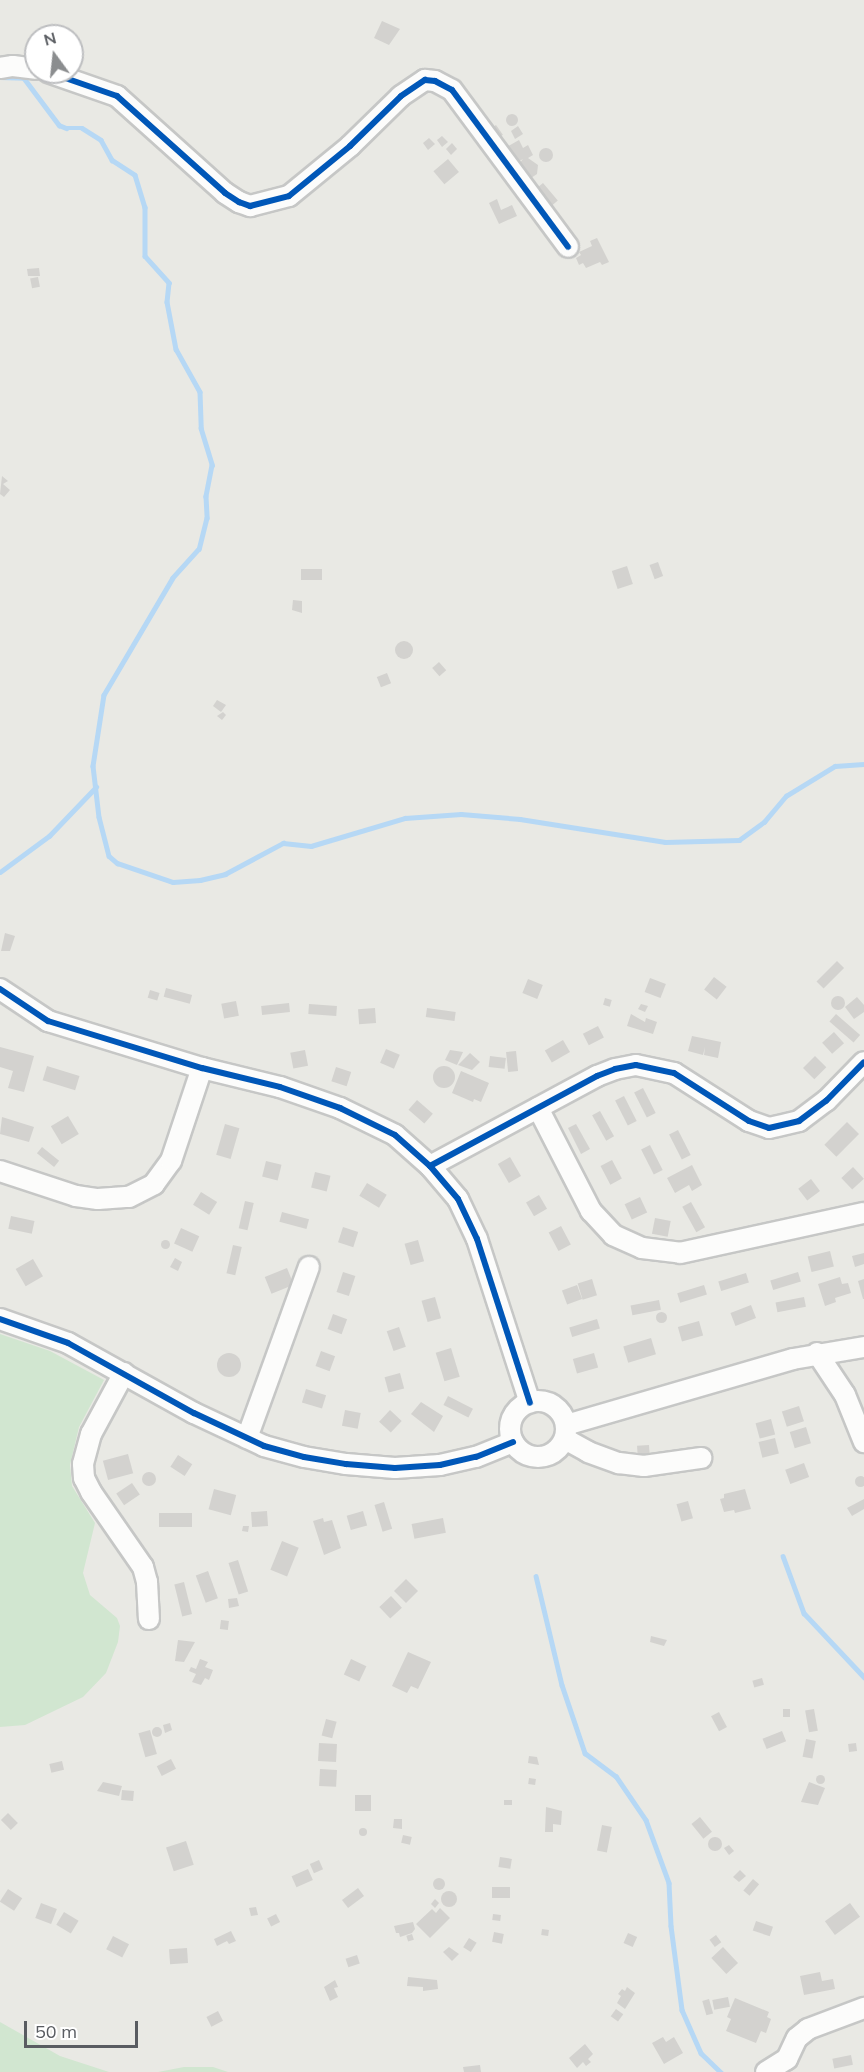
<!DOCTYPE html>
<html>
<head>
<meta charset="utf-8">
<style>
  body { margin:0 }
  #map { position:relative; width:864px; height:2072px; overflow:hidden; background:#e9e9e4; font-family:Mulish,sans-serif }
  div>[style] { position:absolute }
  .green>* { inset:0; background:#d1e6d0 }
  .stream>* { height:4.5px; margin:-2.25px; padding:0 2.25px; transform-origin:2.25px; border-radius:2.25px; background:#b6d8f5 }
  .building>* { inset:0; background:#d3d2cf; transform-origin:0 0 }
  .round { border-radius:50% }
  .roads { filter:drop-shadow(2px 0 #c6c7c6) drop-shadow(-2px 0 #c6c7c6) drop-shadow(0 2px #c6c7c6) drop-shadow(0 -2px #c6c7c6) }
  .minor>* { height:20px; margin:-10px; padding:0 10px; transform-origin:10px; border-radius:10px; background:#fcfcfb }
  .minor>.ring { margin:-10px; padding:0; box-sizing:content-box; background:none; border:20px solid #fcfcfb; border-radius:50% }
  .cycleway>* { height:6px; margin:-3px; padding:0 3px; transform-origin:3px; border-radius:3px; background:#0057b8 }
  span { translate:-50% -50%; white-space:nowrap; text-align:center; line-height:1.15; -webkit-text-stroke:4.5px #fff; paint-order:stroke }
  .north { position:absolute; left:24px; top:24px; width:60px; height:60px; box-sizing:border-box; background:#fff; border:2px solid #bdbec0; border-radius:50%; rotate:345deg; font-size:16px; font-weight:700; line-height:24px; text-align:center; color:#595c61 }
  .north::after { content:''; display:block; margin:auto; width:21px; height:27px; background:#8b8d8f; clip-path:polygon(50% 0,100% 100%,50% 72%,0 100%) }
  .scale { position:absolute; left:24px; top:2021px; width:114px; height:27px; box-sizing:border-box; border:3px solid #595c61; border-top:0; padding-left:8px; font-size:18px; line-height:21px; white-space:nowrap; color:#595c61; -webkit-text-stroke:4px #fff; paint-order:stroke }
</style>
</head>
<body>
<div id="map">
  <div class="green">
    <i style="clip-path:polygon(0 1334px,50px 1351px,104px 1380px,79px 1427px,70px 1465px,72px 1486px,95px 1523px,83px 1573px,90px 1595px,117px 1618px,120px 1626px,118px 1642px,106px 1673px,83px 1697px,25px 1725px,0 1727px)"></i>
    <i style="clip-path:polygon(0 2022px,60px 2056px,109px 2072px,0 2072px)"></i>
    <i style="clip-path:polygon(184px 2067px,213px 2067px,228px 2072px,158px 2072px)"></i>
  </div>
  <div class="stream">
    <i style="left:0;top:77px;width:24px;rotate:2deg"></i>
    <i style="left:24px;top:78px;width:59px;rotate:53.3deg"></i>
    <i style="left:59px;top:125px;width:8px;rotate:23deg"></i>
    <i style="left:66px;top:128px;width:16px"></i>
    <i style="left:82px;top:128px;width:22px;rotate:32deg"></i>
    <i style="left:101px;top:140px;width:23px;rotate:61deg"></i>
    <i style="left:112px;top:160px;width:27px;rotate:33deg"></i>
    <i style="left:135px;top:175px;width:34px;rotate:73deg"></i>
    <i style="left:145px;top:207px;width:49px;rotate:90deg"></i>
    <i style="left:145px;top:256px;width:36px;rotate:48deg"></i>
    <i style="left:169px;top:283px;width:19px;rotate:96deg"></i>
    <i style="left:167px;top:302px;width:48px;rotate:79.2deg"></i>
    <i style="left:176px;top:349px;width:49px;rotate:60.8deg"></i>
    <i style="left:200px;top:392px;width:36px;rotate:88deg"></i>
    <i style="left:201px;top:428px;width:39px;rotate:73deg"></i>
    <i style="left:212px;top:465px;width:32px;rotate:101deg"></i>
    <i style="left:206px;top:496px;width:22px;rotate:87deg"></i>
    <i style="left:207px;top:518px;width:32px;rotate:104deg"></i>
    <i style="left:199px;top:549px;width:39px;rotate:132deg"></i>
    <i style="left:173px;top:578px;width:136px;rotate:120.5deg"></i>
    <i style="left:104px;top:695px;width:72px;rotate:98.8deg"></i>
    <i style="left:93px;top:766px;width:51px;rotate:83.3deg"></i>
    <i style="left:99px;top:817px;width:40px;rotate:75.6deg"></i>
    <i style="left:109px;top:856px;width:11px;rotate:41deg"></i>
    <i style="left:117px;top:863px;width:59px;rotate:18.7deg"></i>
    <i style="left:173px;top:882px;width:27px;rotate:-4deg"></i>
    <i style="left:200px;top:880px;width:26px;rotate:-13deg"></i>
    <i style="left:225px;top:874px;width:66px;rotate:-28.1deg"></i>
    <i style="left:283px;top:843px;width:28px;rotate:6deg"></i>
    <i style="left:311px;top:846px;width:98px;rotate:-16.6deg"></i>
    <i style="left:405px;top:818px;width:56px;rotate:-4.1deg"></i>
    <i style="left:461px;top:814px;width:59px;rotate:4.8deg"></i>
    <i style="left:520px;top:819px;width:147px;rotate:9deg"></i>
    <i style="left:665px;top:842px;width:74px;rotate:-1.5deg"></i>
    <i style="left:739px;top:840px;width:31px;rotate:-36deg"></i>
    <i style="left:764px;top:822px;width:34px;rotate:-50deg"></i>
    <i style="left:786px;top:796px;width:57px;rotate:-31.5deg"></i>
    <i style="left:835px;top:766px;width:29px;rotate:-4deg"></i>
    <i style="left:0;top:872px;width:61px;rotate:-36.3deg"></i>
    <i style="left:49px;top:836px;width:68px;rotate:-46.2deg"></i>
    <i style="left:783px;top:1556px;width:61px;rotate:69.8deg"></i>
    <i style="left:804px;top:1613px;width:88px;rotate:46.8deg"></i>
    <i style="left:536px;top:1576px;width:112px;rotate:76.6deg"></i>
    <i style="left:562px;top:1685px;width:72px;rotate:71.3deg"></i>
    <i style="left:585px;top:1753px;width:39px;rotate:37deg"></i>
    <i style="left:616px;top:1776px;width:53px;rotate:55.7deg"></i>
    <i style="left:646px;top:1820px;width:67px;rotate:69.9deg"></i>
    <i style="left:669px;top:1883px;width:43px;rotate:87.3deg"></i>
    <i style="left:671px;top:1926px;width:85px;rotate:82.5deg"></i>
    <i style="left:682px;top:2010px;width:47px;rotate:66.2deg"></i>
    <i style="left:701px;top:2053px;width:28px;rotate:44deg"></i>
  </div>
  <div class="building">
    <i style="clip-path:polygon(382px 21px,400px 29px,389px 45px,374px 38px)"></i>
    <i class="round" style="left:506px;top:114px;width:12px;height:12px"></i>
    <i style="left:496px;top:125px;width:12px;height:10px;rotate:55deg"></i>
    <i style="clip-path:polygon(518px 126px,523px 134px,515px 139px,511px 131px)"></i>
    <i style="clip-path:polygon(442px 136px,448px 142px,442px 147px,437px 140px)"></i>
    <i style="clip-path:polygon(429px 138px,435px 144px,428px 150px,423px 143px)"></i>
    <i style="clip-path:polygon(519px 140px,523px 148px,528px 145px,533px 155px,528px 158px,538px 165px,537px 174px,531px 178px,527px 178px,518px 165px,523px 159px,514px 164px,505px 148px)"></i>
    <i style="clip-path:polygon(452px 143px,457px 149px,451px 155px,446px 149px)"></i>
    <i class="round" style="left:539px;top:148px;width:14px;height:14px"></i>
    <i style="left:448px;top:159px;width:17px;height:19px;rotate:50deg"></i>
    <i style="left:543px;top:183px;width:23px;height:11px;rotate:50deg"></i>
    <i style="clip-path:polygon(497px 199px,501px 210px,512px 205px,517px 216px,499px 224px,489px 203px)"></i>
    <i style="clip-path:polygon(597px 238px,609px 262px,602px 265px,600px 262px,586px 268px,583px 263px,579px 265px,576px 258px,581px 255px,579px 252px,592px 246px,590px 241px)"></i>
    <i style="clip-path:polygon(39px 268px,40px 276px,28px 276px,27px 269px)"></i>
    <i style="left:38px;top:277px;width:10px;height:8px;rotate:79deg"></i>
    <i style="clip-path:polygon(2px 476px,8px 481px,3px 484px,10px 490px,4px 497px,0 494px)"></i>
    <i style="left:658px;top:562px;width:15px;height:9px;rotate:70deg"></i>
    <i style="left:627px;top:566px;width:19px;height:16px;rotate:72deg"></i>
    <i style="left:301px;top:569px;width:21px;height:11px"></i>
    <i style="clip-path:polygon(293px 600px,302px 601px,302px 613px,292px 610px)"></i>
    <i class="round" style="left:395px;top:641px;width:18px;height:18px"></i>
    <i style="left:439px;top:662px;width:11px;height:9px;rotate:49deg"></i>
    <i style="left:387px;top:673px;width:11px;height:11px;rotate:68deg"></i>
    <i style="clip-path:polygon(217px 700px,226px 705px,221px 712px,213px 706px)"></i>
    <i style="clip-path:polygon(223px 712px,226px 715px,222px 720px,217px 716px)"></i>
    <i style="clip-path:polygon(5px 933px,15px 936px,10px 951px,1px 951px)"></i>
    <i style="left:837px;top:961px;width:10px;height:29px;rotate:45deg"></i>
    <i style="left:714px;top:977px;width:16px;height:16px;rotate:38deg"></i>
    <i style="left:650px;top:978px;width:17px;height:15px;rotate:21deg"></i>
    <i style="left:528px;top:979px;width:16px;height:15px;rotate:22deg"></i>
    <i style="left:166px;top:988px;width:27px;height:9px;rotate:15deg"></i>
    <i style="left:150px;top:990px;width:10px;height:8px;rotate:17deg"></i>
    <i class="round" style="left:831px;top:996px;width:14px;height:14px"></i>
    <i style="clip-path:polygon(857px 997px,864px 1005px,864px 1012px,854px 1019px,845px 1007px)"></i>
    <i style="left:605px;top:998px;width:7px;height:7px;rotate:16deg"></i>
    <i style="left:236px;top:1001px;width:15px;height:15px;rotate:79deg"></i>
    <i style="left:289px;top:1003px;width:9px;height:28px;rotate:84deg"></i>
    <i style="left:309px;top:1004px;width:28px;height:10px;rotate:4deg"></i>
    <i style="clip-path:polygon(641px 1004px,648px 1006px,645px 1012px,638px 1009px)"></i>
    <i style="left:375px;top:1008px;width:15px;height:17px;rotate:86deg"></i>
    <i style="left:427px;top:1008px;width:29px;height:9px;rotate:8deg"></i>
    <i style="clip-path:polygon(631px 1014px,645px 1022px,646px 1018px,657px 1022px,653px 1034px,627px 1026px)"></i>
    <i style="left:836px;top:1014px;width:32px;height:10px;rotate:41deg"></i>
    <i style="left:598px;top:1026px;width:13px;height:17px;rotate:63deg"></i>
    <i style="left:834px;top:1032px;width:15px;height:16px;rotate:48deg"></i>
    <i style="clip-path:polygon(692px 1036px,721px 1042px,718px 1058px,704px 1055px,705px 1047px,703px 1055px,688px 1051px)"></i>
    <i style="left:563px;top:1040px;width:14px;height:21px;rotate:60deg"></i>
    <i style="clip-path:polygon(0 1047px,34px 1056px,24px 1092px,8px 1088px,13px 1071px,0 1067px)"></i>
    <i style="left:386px;top:1049px;width:15px;height:15px;rotate:23deg"></i>
    <i style="left:305px;top:1050px;width:16px;height:15px;rotate:79deg"></i>
    <i style="clip-path:polygon(450px 1050px,463px 1052px,457px 1065px,445px 1060px)"></i>
    <i style="left:516px;top:1051px;width:20px;height:10px;rotate:84deg"></i>
    <i style="clip-path:polygon(470px 1053px,480px 1062px,472px 1070px,458px 1065px)"></i>
    <i style="left:490px;top:1056px;width:16px;height:11px;rotate:7deg"></i>
    <i style="left:815px;top:1056px;width:16px;height:17px;rotate:45deg"></i>
    <i style="left:47px;top:1066px;width:34px;height:15px;rotate:17deg"></i>
    <i class="round" style="left:433px;top:1066px;width:22px;height:22px"></i>
    <i style="left:336px;top:1067px;width:16px;height:15px;rotate:18deg"></i>
    <i style="clip-path:polygon(461px 1071px,489px 1083px,481px 1102px,474px 1099px,473px 1102px,452px 1093px)"></i>
    <i style="left:643px;top:1088px;width:28px;height:10px;rotate:63deg"></i>
    <i style="left:624px;top:1096px;width:28px;height:10px;rotate:63deg"></i>
    <i style="left:417px;top:1100px;width:21px;height:13px;rotate:41deg"></i>
    <i style="left:600px;top:1111px;width:29px;height:9px;rotate:61deg"></i>
    <i style="left:68px;top:1116px;width:21px;height:20px;rotate:59deg"></i>
    <i style="clip-path:polygon(2px 1117px,34px 1127px,29px 1142px,0 1134px)"></i>
    <i style="left:847px;top:1122px;width:17px;height:32px;rotate:45deg"></i>
    <i style="left:225px;top:1124px;width:15px;height:32px;rotate:16deg"></i>
    <i style="clip-path:polygon(576px 1124px,590px 1149px,581px 1154px,568px 1128px)"></i>
    <i style="left:678px;top:1130px;width:28px;height:10px;rotate:63deg"></i>
    <i style="left:650px;top:1145px;width:28px;height:10px;rotate:63deg"></i>
    <i style="left:42px;top:1147px;width:22px;height:8px;rotate:39deg"></i>
    <i style="left:510px;top:1157px;width:22px;height:14px;rotate:60deg"></i>
    <i style="left:612px;top:1160px;width:21px;height:13px;rotate:62deg"></i>
    <i style="left:266px;top:1161px;width:16px;height:16px;rotate:14deg"></i>
    <i style="clip-path:polygon(692px 1165px,702px 1185px,692px 1191px,689px 1185px,675px 1193px,667px 1178px)"></i>
    <i style="left:853px;top:1167px;width:16px;height:16px;rotate:47deg"></i>
    <i style="left:315px;top:1172px;width:16px;height:16px;rotate:14deg"></i>
    <i style="left:811px;top:1179px;width:15px;height:16px;rotate:53deg"></i>
    <i style="left:367px;top:1183px;width:23px;height:15px;rotate:31deg"></i>
    <i style="left:201px;top:1192px;width:19px;height:15px;rotate:32deg"></i>
    <i style="left:539px;top:1195px;width:16px;height:15px;rotate:60deg"></i>
    <i style="left:640px;top:1197px;width:17px;height:17px;rotate:65deg"></i>
    <i style="left:245px;top:1201px;width:9px;height:28px;rotate:13deg"></i>
    <i style="left:691px;top:1202px;width:29px;height:10px;rotate:61deg"></i>
    <i style="left:282px;top:1212px;width:28px;height:10px;rotate:15deg"></i>
    <i style="left:11px;top:1216px;width:24px;height:13px;rotate:12deg"></i>
    <i style="left:655px;top:1218px;width:16px;height:16px;rotate:11deg"></i>
    <i style="left:561px;top:1226px;width:21px;height:14px;rotate:62deg"></i>
    <i style="left:343px;top:1227px;width:16px;height:16px;rotate:18deg"></i>
    <i style="left:181px;top:1228px;width:20px;height:17px;rotate:24deg"></i>
    <i class="round" style="left:160.5px;top:1239.5px;width:9px;height:9px"></i>
    <i style="left:418px;top:1240px;width:22px;height:14px;rotate:74deg"></i>
    <i style="left:233px;top:1245px;width:9px;height:29px;rotate:13deg"></i>
    <i style="left:830px;top:1251px;width:16px;height:23px;rotate:76deg"></i>
    <i style="clip-path:polygon(864px 1253px,864px 1264px,855px 1267px,852px 1256px)"></i>
    <i style="clip-path:polygon(175px 1258px,182px 1262px,178px 1271px,170px 1267px)"></i>
    <i style="left:33px;top:1259px;width:20px;height:20px;rotate:60deg"></i>
    <i style="left:287px;top:1268px;width:18px;height:24px;rotate:68deg"></i>
    <i style="left:343px;top:1272px;width:13px;height:21px;rotate:18deg"></i>
    <i style="left:798px;top:1272px;width:10px;height:29px;rotate:73deg"></i>
    <i style="left:746px;top:1273px;width:10px;height:29px;rotate:73deg"></i>
    <i style="clip-path:polygon(840px 1277px,842px 1284px,848px 1283px,851px 1293px,835px 1298px,836px 1302px,825px 1306px,818px 1284px)"></i>
    <i style="left:592px;top:1279px;width:17px;height:15px;rotate:73deg"></i>
    <i style="clip-path:polygon(864px 1279px,864px 1299px,863px 1299px,858px 1281px)"></i>
    <i style="left:577px;top:1285px;width:15px;height:16px;rotate:70deg"></i>
    <i style="left:704px;top:1285px;width:10px;height:28px;rotate:73deg"></i>
    <i style="left:435px;top:1297px;width:22px;height:14px;rotate:74deg"></i>
    <i style="left:804px;top:1297px;width:10px;height:29px;rotate:79deg"></i>
    <i style="left:659px;top:1300px;width:10px;height:29px;rotate:79deg"></i>
    <i style="left:751px;top:1305px;width:14px;height:22px;rotate:69deg"></i>
    <i class="round" style="left:655.5px;top:1311.5px;width:11px;height:11px"></i>
    <i style="left:333px;top:1314px;width:15px;height:16px;rotate:20deg"></i>
    <i style="left:597px;top:1319px;width:10px;height:29px;rotate:73deg"></i>
    <i style="left:699px;top:1321px;width:15px;height:22px;rotate:74deg"></i>
    <i style="left:399px;top:1327px;width:21px;height:13px;rotate:71deg"></i>
    <i style="left:651px;top:1338px;width:17px;height:29px;rotate:73deg"></i>
    <i style="left:451px;top:1348px;width:30px;height:16px;rotate:73deg"></i>
    <i style="left:321px;top:1351px;width:15px;height:16px;rotate:20deg"></i>
    <i style="left:594px;top:1353px;width:15px;height:22px;rotate:74deg"></i>
    <i class="round" style="left:217px;top:1353px;width:24px;height:24px"></i>
    <i style="left:400px;top:1373px;width:16px;height:16px;rotate:75deg"></i>
    <i style="left:306px;top:1389px;width:21px;height:14px;rotate:17deg"></i>
    <i style="left:448px;top:1396px;width:28px;height:10px;rotate:27deg"></i>
    <i style="clip-path:polygon(421px 1402px,443px 1416px,434px 1432px,411px 1414px)"></i>
    <i style="left:799px;top:1406px;width:16px;height:18px;rotate:72deg"></i>
    <i style="left:345px;top:1410px;width:16px;height:16px;rotate:11deg"></i>
    <i style="left:390px;top:1410px;width:16px;height:16px;rotate:43deg"></i>
    <i style="left:771px;top:1419px;width:16px;height:16px;rotate:75deg"></i>
    <i style="left:806px;top:1427px;width:17px;height:17px;rotate:73deg"></i>
    <i style="left:775px;top:1438px;width:16px;height:17px;rotate:76deg"></i>
    <i style="left:649px;top:1445px;width:15px;height:12px;rotate:86deg"></i>
    <i style="left:128px;top:1454px;width:20px;height:26px;rotate:75deg"></i>
    <i style="left:178px;top:1455px;width:17px;height:14px;rotate:33deg"></i>
    <i style="left:804px;top:1463px;width:15px;height:20px;rotate:70deg"></i>
    <i class="round" style="left:142px;top:1472px;width:14px;height:14px"></i>
    <i class="round" style="left:854.5px;top:1475.5px;width:11px;height:11px"></i>
    <i style="left:132px;top:1483px;width:14px;height:19px;rotate:56deg"></i>
    <i style="left:214px;top:1489px;width:23px;height:21px;rotate:15deg"></i>
    <i style="clip-path:polygon(745px 1489px,751px 1509px,735px 1513px,734px 1510px,724px 1512px,720px 1499px,724px 1498px,724px 1494px)"></i>
    <i style="clip-path:polygon(864px 1499px,864px 1509px,852px 1516px,847px 1508px)"></i>
    <i style="left:688px;top:1501px;width:18px;height:12px;rotate:74deg"></i>
    <i style="left:384px;top:1502px;width:28px;height:10px;rotate:73deg"></i>
    <i style="left:267px;top:1511px;width:15px;height:16px;rotate:86deg"></i>
    <i style="left:363px;top:1511px;width:15px;height:17px;rotate:74deg"></i>
    <i style="left:159px;top:1513px;width:33px;height:14px"></i>
    <i style="clip-path:polygon(323px 1518px,324px 1522px,332px 1520px,341px 1548px,324px 1555px,313px 1521px)"></i>
    <i style="left:443px;top:1518px;width:15px;height:32px;rotate:79deg"></i>
    <i style="clip-path:polygon(243px 1526px,249px 1526px,248px 1532px,242px 1531px)"></i>
    <i style="left:282px;top:1541px;width:18px;height:31px;rotate:22deg"></i>
    <i style="left:238px;top:1560px;width:33px;height:10px;rotate:72deg"></i>
    <i style="left:208px;top:1571px;width:29px;height:13px;rotate:70deg"></i>
    <i style="left:406px;top:1579px;width:17px;height:17px;rotate:45deg"></i>
    <i style="left:184px;top:1582px;width:33px;height:10px;rotate:76deg"></i>
    <i style="left:391px;top:1596px;width:16px;height:16px;rotate:47deg"></i>
    <i style="clip-path:polygon(237px 1598px,239px 1606px,229px 1608px,228px 1599px)"></i>
    <i style="left:221px;top:1620px;width:8px;height:9px;rotate:7deg"></i>
    <i style="clip-path:polygon(651px 1636px,667px 1640px,664px 1646px,650px 1642px)"></i>
    <i style="clip-path:polygon(178px 1640px,195px 1642px,184px 1662px,175px 1661px)"></i>
    <i style="clip-path:polygon(408px 1652px,431px 1662px,418px 1689px,411px 1686px,407px 1693px,392px 1686px)"></i>
    <i style="clip-path:polygon(200px 1659px,208px 1662px,205px 1667px,213px 1670px,209px 1680px,205px 1678px,201px 1685px,192px 1682px,196px 1674px,189px 1671px,191px 1667px,196px 1669px)"></i>
    <i style="left:351px;top:1659px;width:17px;height:17px;rotate:25deg"></i>
    <i style="left:762px;top:1678px;width:7px;height:10px;rotate:74deg"></i>
    <i style="left:783px;top:1709px;width:7px;height:8px"></i>
    <i style="left:814px;top:1709px;width:22px;height:9px;rotate:80deg"></i>
    <i style="left:719px;top:1712px;width:17px;height:9px;rotate:62deg"></i>
    <i style="left:326px;top:1719px;width:11px;height:17px;rotate:15deg"></i>
    <i style="clip-path:polygon(170px 1723px,172px 1730px,165px 1733px,163px 1725px)"></i>
    <i class="round" style="left:152px;top:1727px;width:10px;height:10px"></i>
    <i style="left:150px;top:1730px;width:25px;height:12px;rotate:74deg"></i>
    <i style="left:782px;top:1731px;width:11px;height:21px;rotate:68deg"></i>
    <i style="left:806px;top:1739px;width:10px;height:18px;rotate:11deg"></i>
    <i style="left:319px;top:1743px;width:18px;height:18px;rotate:3deg"></i>
    <i style="left:856px;top:1743px;width:8px;height:8px;rotate:83deg"></i>
    <i style="clip-path:polygon(529px 1756px,537px 1757px,539px 1765px,528px 1763px)"></i>
    <i style="left:171px;top:1759px;width:11px;height:16px;rotate:63deg"></i>
    <i style="left:62px;top:1761px;width:9px;height:13px;rotate:77deg"></i>
    <i style="left:320px;top:1769px;width:17px;height:17px;rotate:3deg"></i>
    <i class="round" style="left:815.5px;top:1774.5px;width:9px;height:9px"></i>
    <i style="left:529px;top:1778px;width:7px;height:6px;rotate:8deg"></i>
    <i style="clip-path:polygon(103px 1782px,122px 1786px,119px 1796px,97px 1791px)"></i>
    <i style="clip-path:polygon(809px 1782px,825px 1788px,818px 1805px,801px 1802px)"></i>
    <i style="left:122px;top:1790px;width:12px;height:10px;rotate:5deg"></i>
    <i style="left:355px;top:1795px;width:16px;height:16px"></i>
    <i style="left:504px;top:1800px;width:8px;height:5px"></i>
    <i style="clip-path:polygon(546px 1807px,562px 1811px,561px 1825px,553px 1824px,553px 1832px,545px 1832px)"></i>
    <i style="left:8px;top:1813px;width:14px;height:10px;rotate:45deg"></i>
    <i style="left:700px;top:1817px;width:19px;height:11px;rotate:51deg"></i>
    <i style="clip-path:polygon(394px 1819px,402px 1819px,402px 1829px,393px 1828px)"></i>
    <i style="left:602px;top:1825px;width:10px;height:26px;rotate:11deg"></i>
    <i class="round" style="left:359px;top:1828px;width:8px;height:8px"></i>
    <i style="left:403px;top:1835px;width:9px;height:8px;rotate:13deg"></i>
    <i class="round" style="left:708px;top:1837px;width:14px;height:14px"></i>
    <i style="left:186px;top:1841px;width:25px;height:21px;rotate:72deg"></i>
    <i style="clip-path:polygon(729px 1845px,734px 1851px,729px 1855px,724px 1848px)"></i>
    <i style="left:500px;top:1857px;width:12px;height:10px;rotate:9deg"></i>
    <i style="left:319px;top:1860px;width:10px;height:10px;rotate:66deg"></i>
    <i style="left:308px;top:1869px;width:12px;height:18px;rotate:66deg"></i>
    <i style="clip-path:polygon(740px 1870px,746px 1876px,739px 1882px,733px 1877px)"></i>
    <i class="round" style="left:433px;top:1878px;width:12px;height:12px"></i>
    <i style="left:753px;top:1879px;width:8px;height:15px;rotate:40deg"></i>
    <i style="left:492px;top:1887px;width:18px;height:11px"></i>
    <i style="left:358px;top:1888px;width:10px;height:20px;rotate:53deg"></i>
    <i style="left:8px;top:1889px;width:17px;height:15px;rotate:33deg"></i>
    <i class="round" style="left:441px;top:1891px;width:16px;height:16px"></i>
    <i style="clip-path:polygon(435px 1899px,439px 1903px,435px 1908px,431px 1904px)"></i>
    <i style="left:41px;top:1903px;width:17px;height:16px;rotate:21deg"></i>
    <i style="left:850px;top:1903px;width:17px;height:31px;rotate:54deg"></i>
    <i style="clip-path:polygon(256px 1907px,258px 1915px,251px 1916px,249px 1908px)"></i>
    <i style="clip-path:polygon(440px 1908px,450px 1918px,430px 1938px,416px 1924px,432px 1909px,436px 1913px)"></i>
    <i style="left:64px;top:1912px;width:17px;height:15px;rotate:31deg"></i>
    <i style="left:276px;top:1914px;width:9px;height:10px;rotate:63deg"></i>
    <i style="left:493px;top:1914px;width:8px;height:6px;rotate:7deg"></i>
    <i style="left:756px;top:1921px;width:18px;height:10px;rotate:19deg"></i>
    <i style="clip-path:polygon(413px 1922px,415px 1929px,412px 1933px,400px 1937px,399px 1933px,396px 1933px,394px 1926px)"></i>
    <i style="left:542px;top:1929px;width:7px;height:6px;rotate:8deg"></i>
    <i style="clip-path:polygon(231px 1931px,236px 1941px,229px 1944px,227px 1941px,217px 1946px,214px 1939px)"></i>
    <i style="left:494px;top:1932px;width:10px;height:10px;rotate:11deg"></i>
    <i style="left:628px;top:1933px;width:10px;height:11px;rotate:24deg"></i>
    <i style="left:412px;top:1934px;width:6px;height:6px;rotate:72deg"></i>
    <i style="left:716px;top:1935px;width:9px;height:8px;rotate:54deg"></i>
    <i style="left:113px;top:1936px;width:18px;height:15px;rotate:27deg"></i>
    <i style="left:469px;top:1938px;width:9px;height:11px;rotate:32deg"></i>
    <i style="clip-path:polygon(449px 1947px,459px 1954px,452px 1961px,443px 1952px)"></i>
    <i style="left:723px;top:1947px;width:22px;height:16px;rotate:47deg"></i>
    <i style="left:187px;top:1948px;width:15px;height:18px;rotate:86deg"></i>
    <i style="left:357px;top:1955px;width:9px;height:12px;rotate:72deg"></i>
    <i style="clip-path:polygon(820px 1972px,822px 1981px,833px 1979px,835px 1989px,804px 1995px,800px 1976px)"></i>
    <i style="clip-path:polygon(408px 1977px,437px 1980px,438px 1989px,423px 1991px,423px 1987px,407px 1986px)"></i>
    <i style="clip-path:polygon(335px 1980px,338px 1987px,334px 1988px,338px 1997px,330px 2001px,324px 1987px)"></i>
    <i style="clip-path:polygon(627px 1987px,635px 1993px,625px 2009px,617px 2003px,621px 1996px,618px 1994px,622px 1989px,625px 1991px)"></i>
    <i style="left:728px;top:1997px;width:10px;height:16px;rotate:79deg"></i>
    <i style="clip-path:polygon(735px 1998px,769px 2012px,767px 2017px,771px 2019px,766px 2033px,761px 2031px,756px 2043px,726px 2031px,731px 2019px,727px 2017px)"></i>
    <i style="left:709px;top:1999px;width:15px;height:7px;rotate:74deg"></i>
    <i style="left:616px;top:2009px;width:9px;height:9px;rotate:36deg"></i>
    <i style="left:218px;top:2011px;width:11px;height:13px;rotate:63deg"></i>
    <i style="clip-path:polygon(663px 2037px,666px 2042px,674px 2037px,683px 2053px,664px 2064px,652px 2043px)"></i>
    <i style="clip-path:polygon(585px 2044px,593px 2054px,588px 2059px,591px 2062px,586px 2066px,583px 2062px,577px 2068px,569px 2058px)"></i>
    <i style="left:851px;top:2055px;width:10px;height:19px;rotate:79deg"></i>
    <i style="clip-path:polygon(480px 2065px,481px 2072px,464px 2072px,463px 2067px)"></i>
  </div>
  <div class="roads">
    <div class="minor">
      <i style="left:0;top:68px;width:13px;rotate:-9deg"></i>
      <i style="left:13px;top:66px;width:23px;rotate:7deg"></i>
      <i style="left:48px;top:72px;width:73px;rotate:19.2deg"></i>
      <i style="left:117px;top:96px;width:145px;rotate:41.9deg"></i>
      <i style="left:225px;top:193px;width:17px;rotate:33deg"></i>
      <i style="left:239px;top:202px;width:12px;rotate:20deg"></i>
      <i style="left:250px;top:206px;width:40px;rotate:-14.4deg"></i>
      <i style="left:289px;top:196px;width:79px;rotate:-39.3deg"></i>
      <i style="left:350px;top:146px;width:71px;rotate:-44.4deg"></i>
      <i style="left:401px;top:96px;width:29px;rotate:-34deg"></i>
      <i style="left:425px;top:80px;width:10px;rotate:6deg"></i>
      <i style="left:435px;top:81px;width:19px;rotate:28deg"></i>
      <i style="left:452px;top:90px;width:195px;rotate:53.5deg"></i>
      <i style="left:0;top:989px;width:58px;rotate:33.7deg"></i>
      <i style="left:48px;top:1021px;width:161px;rotate:17deg"></i>
      <i style="left:202px;top:1068px;width:80px;rotate:13.7deg"></i>
      <i style="left:280px;top:1087px;width:64px;rotate:19.3deg"></i>
      <i style="left:340px;top:1108px;width:61px;rotate:26.1deg"></i>
      <i style="left:395px;top:1135px;width:47px;rotate:41.5deg"></i>
      <i style="left:430px;top:1166px;width:43px;rotate:49.7deg"></i>
      <i style="left:458px;top:1199px;width:44px;rotate:64.6deg"></i>
      <i style="left:477px;top:1239px;width:172px;rotate:72.1deg"></i>
      <i style="left:538px;top:1108px;width:116px;rotate:62.8deg"></i>
      <i style="left:591px;top:1211px;width:33px;rotate:47deg"></i>
      <i style="left:613px;top:1235px;width:32px;rotate:24deg"></i>
      <i style="left:642px;top:1248px;width:38px;rotate:7deg"></i>
      <i style="left:680px;top:1253px;width:188px;rotate:-12.3deg"></i>
      <i style="left:430px;top:1166px;width:190px;rotate:-28.3deg"></i>
      <i style="left:597px;top:1076px;width:19px;rotate:-21deg"></i>
      <i style="left:615px;top:1069px;width:21px;rotate:-11deg"></i>
      <i style="left:636px;top:1065px;width:39px;rotate:12deg"></i>
      <i style="left:674px;top:1073px;width:89px;rotate:32.6deg"></i>
      <i style="left:749px;top:1121px;width:21px;rotate:19deg"></i>
      <i style="left:769px;top:1128px;width:31px;rotate:-13deg"></i>
      <i style="left:799px;top:1121px;width:34px;rotate:-37deg"></i>
      <i style="left:826px;top:1101px;width:54px;rotate:-45.7deg"></i>
      <i style="left:0;top:1171px;width:80px;rotate:18.2deg"></i>
      <i style="left:76px;top:1196px;width:22px;rotate:8deg"></i>
      <i style="left:98px;top:1199px;width:31px;rotate:-4deg"></i>
      <i style="left:129px;top:1197px;width:28px;rotate:-27deg"></i>
      <i style="left:154px;top:1184px;width:29px;rotate:-54deg"></i>
      <i style="left:171px;top:1161px;width:98px;rotate:-71.6deg"></i>
      <i style="left:0;top:1319px;width:72px;rotate:19.4deg"></i>
      <i style="left:68px;top:1343px;width:144px;rotate:29.1deg"></i>
      <i style="left:194px;top:1413px;width:77px;rotate:25.2deg"></i>
      <i style="left:264px;top:1446px;width:41px;rotate:15.4deg"></i>
      <i style="left:304px;top:1457px;width:43px;rotate:9.5deg"></i>
      <i style="left:346px;top:1464px;width:49px;rotate:4.7deg"></i>
      <i style="left:395px;top:1468px;width:45px;rotate:-3.8deg"></i>
      <i style="left:440px;top:1465px;width:37px;rotate:-13deg"></i>
      <i style="left:476px;top:1457px;width:40px;rotate:-22deg"></i>
      <i style="left:817px;top:1353px;width:50px;rotate:56.3deg"></i>
      <i style="left:845px;top:1395px;width:51px;rotate:68deg"></i>
      <i style="left:124px;top:1373px;width:69px;rotate:118.4deg"></i>
      <i style="left:91px;top:1434px;width:31px;rotate:105deg"></i>
      <i style="left:83px;top:1464px;width:14px;rotate:86deg"></i>
      <i style="left:84px;top:1478px;width:16px;rotate:63deg"></i>
      <i style="left:91px;top:1492px;width:91px;rotate:55.3deg"></i>
      <i style="left:143px;top:1567px;width:16px;rotate:75deg"></i>
      <i style="left:147px;top:1582px;width:37px;rotate:87deg"></i>
      <i class="ring" style="left:510px;top:1401px;width:36px;height:36px"></i>
      <i style="left:566px;top:1425px;width:236px;rotate:-16.2deg"></i>
      <i style="left:793px;top:1359px;width:72px;rotate:-9.6deg"></i>
      <i style="left:247px;top:1438px;width:182px;rotate:-70.1deg"></i>
      <i style="left:565px;top:1439px;width:26px;rotate:29deg"></i>
      <i style="left:588px;top:1452px;width:33px;rotate:20deg"></i>
      <i style="left:619px;top:1463px;width:25px;rotate:7deg"></i>
      <i style="left:644px;top:1466px;width:58px;rotate:-8deg"></i>
      <i style="left:766px;top:2072px;width:25px;rotate:-32deg"></i>
      <i style="left:787px;top:2059px;width:23px;rotate:-65deg"></i>
      <i style="left:797px;top:2038px;width:14px;rotate:-39deg"></i>
      <i style="left:808px;top:2029px;width:60px;rotate:-20.6deg"></i>
    </div>
  </div>
  <div class="cycleway">
    <i style="left:48px;top:72px;width:73px;rotate:19.2deg"></i>
    <i style="left:117px;top:96px;width:145px;rotate:41.9deg"></i>
    <i style="left:225px;top:193px;width:17px;rotate:33deg"></i>
    <i style="left:239px;top:202px;width:12px;rotate:20deg"></i>
    <i style="left:250px;top:206px;width:40px;rotate:-14.4deg"></i>
    <i style="left:289px;top:196px;width:79px;rotate:-39.3deg"></i>
    <i style="left:350px;top:146px;width:71px;rotate:-44.4deg"></i>
    <i style="left:401px;top:96px;width:29px;rotate:-34deg"></i>
    <i style="left:425px;top:80px;width:10px;rotate:6deg"></i>
    <i style="left:435px;top:81px;width:19px;rotate:28deg"></i>
    <i style="left:452px;top:90px;width:195px;rotate:53.5deg"></i>
    <i style="left:0;top:989px;width:58px;rotate:33.7deg"></i>
    <i style="left:48px;top:1021px;width:161px;rotate:17deg"></i>
    <i style="left:202px;top:1068px;width:80px;rotate:13.7deg"></i>
    <i style="left:280px;top:1087px;width:64px;rotate:19.3deg"></i>
    <i style="left:340px;top:1108px;width:61px;rotate:26.1deg"></i>
    <i style="left:395px;top:1135px;width:47px;rotate:41.5deg"></i>
    <i style="left:430px;top:1166px;width:43px;rotate:49.7deg"></i>
    <i style="left:458px;top:1199px;width:44px;rotate:64.6deg"></i>
    <i style="left:477px;top:1239px;width:172px;rotate:72.1deg"></i>
    <i style="left:430px;top:1166px;width:190px;rotate:-28.3deg"></i>
    <i style="left:597px;top:1076px;width:19px;rotate:-21deg"></i>
    <i style="left:615px;top:1069px;width:21px;rotate:-11deg"></i>
    <i style="left:636px;top:1065px;width:39px;rotate:12deg"></i>
    <i style="left:674px;top:1073px;width:89px;rotate:32.6deg"></i>
    <i style="left:749px;top:1121px;width:21px;rotate:19deg"></i>
    <i style="left:769px;top:1128px;width:31px;rotate:-13deg"></i>
    <i style="left:799px;top:1121px;width:34px;rotate:-37deg"></i>
    <i style="left:826px;top:1101px;width:54px;rotate:-45.7deg"></i>
    <i style="left:0;top:1319px;width:72px;rotate:19.4deg"></i>
    <i style="left:68px;top:1343px;width:144px;rotate:29.1deg"></i>
    <i style="left:194px;top:1413px;width:77px;rotate:25.2deg"></i>
    <i style="left:264px;top:1446px;width:41px;rotate:15.4deg"></i>
    <i style="left:304px;top:1457px;width:43px;rotate:9.5deg"></i>
    <i style="left:346px;top:1464px;width:49px;rotate:4.7deg"></i>
    <i style="left:395px;top:1468px;width:45px;rotate:-3.8deg"></i>
    <i style="left:440px;top:1465px;width:37px;rotate:-13deg"></i>
    <i style="left:476px;top:1457px;width:40px;rotate:-22deg"></i>
  </div>
  <div class="north">N</div>
  <div class="scale">50 m</div>
</div>
</body>
</html>
